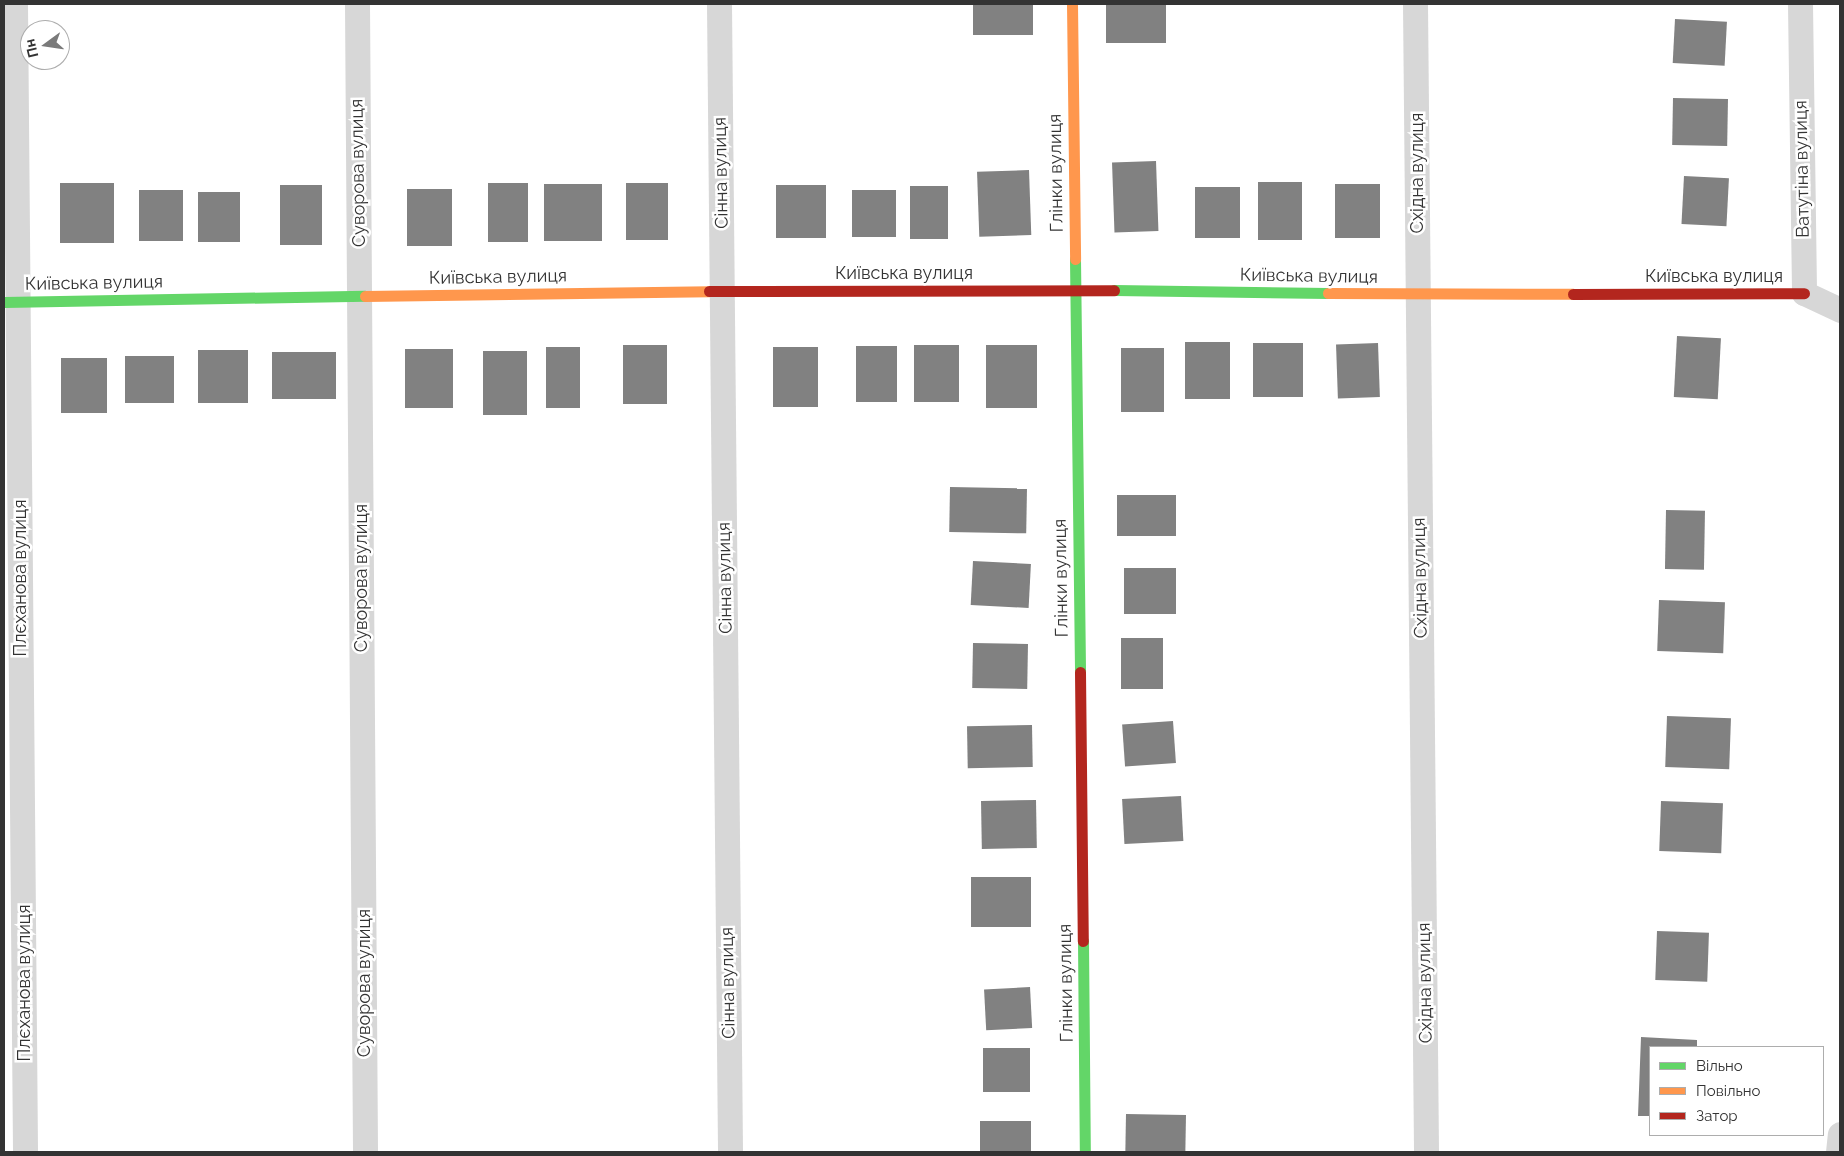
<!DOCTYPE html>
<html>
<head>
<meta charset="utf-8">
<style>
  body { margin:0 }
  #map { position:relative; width:1844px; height:1156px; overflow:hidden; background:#fff; font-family:Raleway,sans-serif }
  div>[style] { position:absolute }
  .building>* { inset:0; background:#818181; transform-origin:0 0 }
  .street>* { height:25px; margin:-12.5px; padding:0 12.5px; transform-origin:12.5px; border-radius:12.5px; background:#d7d7d7 }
  .fast>* { height:11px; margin:-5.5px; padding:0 5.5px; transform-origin:5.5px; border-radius:5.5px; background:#63d668 }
  .slow>* { height:11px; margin:-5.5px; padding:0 5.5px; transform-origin:5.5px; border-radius:5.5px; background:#ff974d }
  .jam>* { height:11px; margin:-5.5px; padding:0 5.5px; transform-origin:5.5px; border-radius:5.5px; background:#b3261e }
  span { translate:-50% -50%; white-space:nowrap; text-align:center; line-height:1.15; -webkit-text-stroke:5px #fff; paint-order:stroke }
  .street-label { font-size:18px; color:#333 }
  .frame { position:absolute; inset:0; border:5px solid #333; pointer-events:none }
  .legend { position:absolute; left:1649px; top:1046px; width:175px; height:90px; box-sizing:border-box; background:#fff; border:1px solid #adadad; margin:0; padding:6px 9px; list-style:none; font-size:15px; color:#333 }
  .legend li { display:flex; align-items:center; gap:10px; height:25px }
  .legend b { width:25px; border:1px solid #adadad }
  .north { position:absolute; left:20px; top:20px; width:50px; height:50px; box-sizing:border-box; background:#fff; border:1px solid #adadad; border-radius:50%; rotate:256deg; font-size:14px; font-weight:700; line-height:20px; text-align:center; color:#333 }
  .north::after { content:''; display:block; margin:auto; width:18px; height:22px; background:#7a7a7a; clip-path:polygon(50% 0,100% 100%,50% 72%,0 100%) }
</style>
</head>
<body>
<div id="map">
  <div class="building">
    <i style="left:973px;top:4px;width:60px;height:31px"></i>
    <i style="left:1106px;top:4px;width:60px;height:39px"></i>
    <i style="left:1675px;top:19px;width:52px;height:44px;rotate:3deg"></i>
    <i style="left:1673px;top:98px;width:55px;height:47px;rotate:1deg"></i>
    <i style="left:1156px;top:161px;width:70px;height:44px;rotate:88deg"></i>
    <i style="left:1029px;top:170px;width:65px;height:52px;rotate:88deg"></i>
    <i style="left:1684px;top:176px;width:45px;height:48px;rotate:3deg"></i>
    <i style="left:1258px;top:182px;width:44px;height:58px"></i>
    <i style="left:114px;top:183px;width:60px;height:54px;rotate:90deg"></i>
    <i style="left:488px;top:183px;width:40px;height:59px"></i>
    <i style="left:626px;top:183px;width:42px;height:57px"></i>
    <i style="left:602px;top:184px;width:57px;height:58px;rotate:90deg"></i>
    <i style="left:1335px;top:184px;width:45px;height:54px"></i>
    <i style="left:280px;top:185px;width:42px;height:60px"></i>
    <i style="left:776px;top:185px;width:50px;height:53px"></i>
    <i style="left:910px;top:186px;width:38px;height:53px"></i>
    <i style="left:1195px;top:187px;width:45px;height:51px"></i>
    <i style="left:407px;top:189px;width:45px;height:57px"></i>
    <i style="left:139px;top:190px;width:44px;height:51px"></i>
    <i style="left:852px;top:190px;width:44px;height:47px"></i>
    <i style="left:198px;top:192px;width:42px;height:50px"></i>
    <i style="left:1677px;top:336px;width:44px;height:61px;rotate:3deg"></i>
    <i style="left:1185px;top:342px;width:45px;height:57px"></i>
    <i style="left:1253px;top:343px;width:50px;height:54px"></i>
    <i style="left:1378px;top:343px;width:54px;height:42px;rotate:88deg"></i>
    <i style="left:623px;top:345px;width:44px;height:59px"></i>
    <i style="left:914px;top:345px;width:45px;height:57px"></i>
    <i style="left:986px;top:345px;width:51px;height:63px"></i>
    <i style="left:856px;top:346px;width:41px;height:56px"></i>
    <i style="left:546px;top:347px;width:34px;height:61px"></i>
    <i style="left:818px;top:347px;width:60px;height:45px;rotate:90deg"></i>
    <i style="left:1121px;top:348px;width:43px;height:64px"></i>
    <i style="left:405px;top:349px;width:48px;height:59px"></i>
    <i style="left:198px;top:350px;width:50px;height:53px"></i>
    <i style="left:483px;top:351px;width:44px;height:64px"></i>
    <i style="left:272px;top:352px;width:64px;height:47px"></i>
    <i style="left:125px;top:356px;width:49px;height:47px"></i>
    <i style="left:61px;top:358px;width:46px;height:55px"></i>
    <i style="left:950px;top:487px;width:77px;height:45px;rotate:1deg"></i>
    <i style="left:1117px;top:495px;width:59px;height:41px"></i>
    <i style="left:1666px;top:510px;width:39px;height:59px;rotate:1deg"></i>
    <i style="left:973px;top:561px;width:58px;height:44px;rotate:3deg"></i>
    <i style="left:1124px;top:568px;width:52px;height:46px"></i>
    <i style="left:1659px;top:600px;width:66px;height:51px;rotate:2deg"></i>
    <i style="left:1121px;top:638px;width:42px;height:51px"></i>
    <i style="left:973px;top:643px;width:55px;height:45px;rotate:1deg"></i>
    <i style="left:1667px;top:716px;width:64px;height:51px;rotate:2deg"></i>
    <i style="left:1173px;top:721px;width:42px;height:51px;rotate:86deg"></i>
    <i style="left:1032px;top:725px;width:42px;height:65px;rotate:89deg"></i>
    <i style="left:1181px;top:796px;width:45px;height:59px;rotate:87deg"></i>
    <i style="left:1036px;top:800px;width:48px;height:55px;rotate:89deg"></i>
    <i style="left:1661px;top:801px;width:62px;height:50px;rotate:2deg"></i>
    <i style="left:971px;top:877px;width:60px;height:50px"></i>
    <i style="left:1657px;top:931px;width:52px;height:49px;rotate:2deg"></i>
    <i style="left:1030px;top:987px;width:41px;height:46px;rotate:87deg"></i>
    <i style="clip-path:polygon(1641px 1037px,1697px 1040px,1697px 1047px,1650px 1047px,1650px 1116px,1638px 1116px)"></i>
    <i style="left:983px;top:1048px;width:47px;height:44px"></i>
    <i style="left:1126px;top:1114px;width:60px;height:38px;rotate:1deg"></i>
    <i style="left:980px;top:1121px;width:51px;height:31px"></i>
  </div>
  <div class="street">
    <i style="left:15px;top:4px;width:1148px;rotate:89.5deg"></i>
    <i style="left:357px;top:4px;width:1148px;rotate:89.6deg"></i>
    <i style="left:719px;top:4px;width:1148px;rotate:89.45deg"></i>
    <i style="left:1415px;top:4px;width:1148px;rotate:89.45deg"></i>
    <i style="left:1800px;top:4px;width:289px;rotate:89.2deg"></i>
    <i style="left:1804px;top:293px;width:40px;rotate:25deg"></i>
    <i style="left:1838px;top:1152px;width:18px;rotate:-84deg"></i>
  </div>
  <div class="fast">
    <i style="left:1075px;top:259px;width:413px;rotate:89.3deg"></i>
    <i style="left:1114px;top:290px;width:214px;rotate:0.8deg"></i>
    <i style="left:4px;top:302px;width:361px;rotate:-1deg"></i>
    <i style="left:1083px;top:941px;width:211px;rotate:89.5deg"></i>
  </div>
  <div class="slow">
    <i style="left:1072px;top:4px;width:255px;rotate:89.3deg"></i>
    <i style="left:1328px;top:293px;width:245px;rotate:0.2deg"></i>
    <i style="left:365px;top:296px;width:344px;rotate:-0.8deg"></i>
  </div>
  <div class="jam">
    <i style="left:709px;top:291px;width:405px;rotate:-0.1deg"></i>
    <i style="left:1573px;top:294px;width:231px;rotate:-0.2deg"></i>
    <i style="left:1080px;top:672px;width:269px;rotate:89.4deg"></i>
  </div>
  <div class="street-label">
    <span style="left:1802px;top:169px;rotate:-91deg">Ватутіна вулиця</span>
    <span style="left:358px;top:173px;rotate:-91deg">Суворова вулиця</span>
    <span style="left:721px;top:173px;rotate:-91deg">Сінна вулиця</span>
    <span style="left:1056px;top:173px;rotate:-91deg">Глінки вулиця</span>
    <span style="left:1417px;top:173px;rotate:-90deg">Східна вулиця</span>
    <span style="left:904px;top:273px">Київська вулиця</span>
    <span style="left:1309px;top:276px;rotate:1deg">Київська вулиця</span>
    <span style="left:1714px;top:276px">Київська вулиця</span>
    <span style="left:498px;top:277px;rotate:-1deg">Київська вулиця</span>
    <span style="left:94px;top:283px;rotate:-1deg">Київська вулиця</span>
    <span style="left:20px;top:578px;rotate:-90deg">Плєханова вулиця</span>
    <span style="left:361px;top:578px;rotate:-90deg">Суворова вулиця</span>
    <span style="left:725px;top:578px;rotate:-91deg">Сінна вулиця</span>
    <span style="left:1061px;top:578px;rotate:-91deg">Глінки вулиця</span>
    <span style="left:1420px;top:578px;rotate:-91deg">Східна вулиця</span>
    <span style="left:24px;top:983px;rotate:-90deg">Плєханова вулиця</span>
    <span style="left:364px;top:983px;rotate:-90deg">Суворова вулиця</span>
    <span style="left:728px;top:983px;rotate:-91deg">Сінна вулиця</span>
    <span style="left:1066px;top:983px;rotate:-91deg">Глінки вулиця</span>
    <span style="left:1425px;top:983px;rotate:-91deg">Східна вулиця</span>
  </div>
  <div class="frame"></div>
  <ul class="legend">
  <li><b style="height:6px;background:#63d668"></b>Вільно</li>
  <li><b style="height:6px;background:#ff974d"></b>Повільно</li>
  <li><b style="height:6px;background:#b3261e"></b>Затор</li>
  </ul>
  <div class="north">Пн</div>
</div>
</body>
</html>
